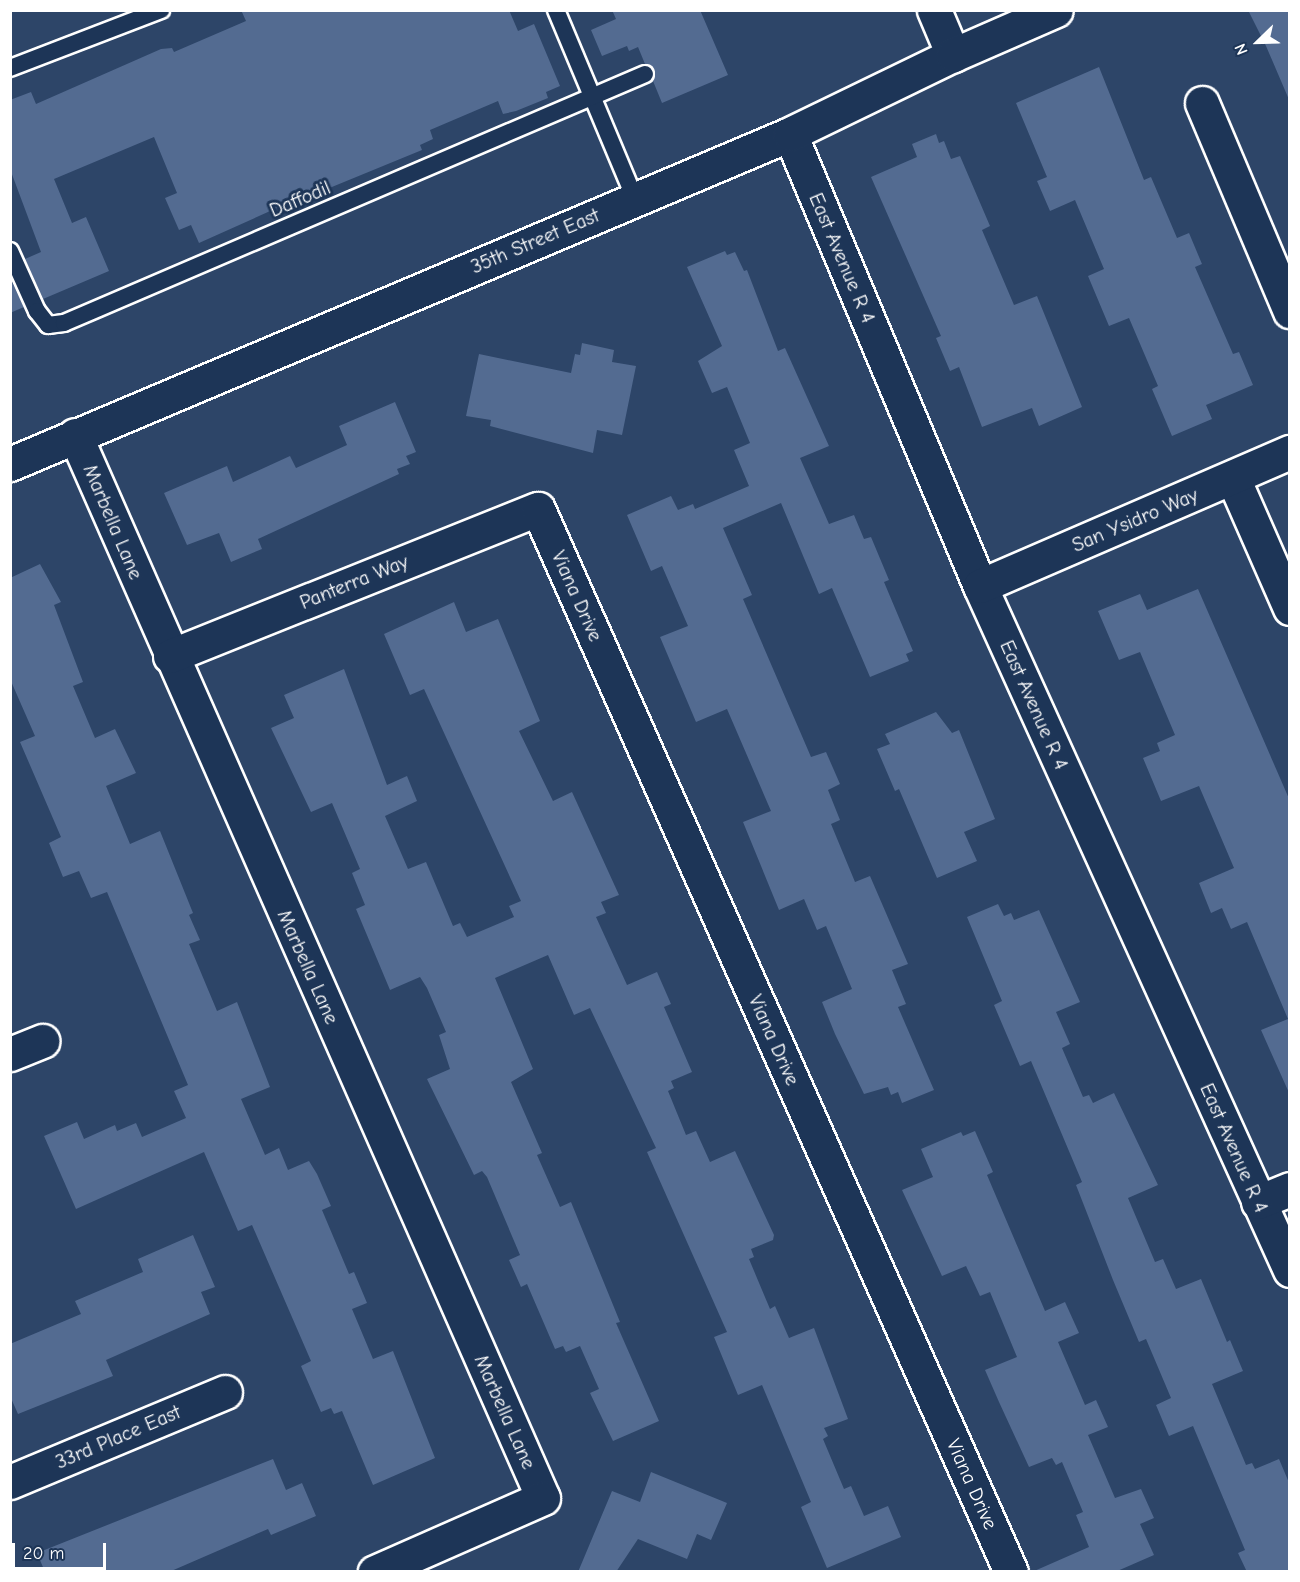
<!DOCTYPE html>
<html>
<head>
<meta charset="utf-8">
<style>
  body { margin:0 }
  #map { position:relative; width:1300px; height:1582px; overflow:hidden; background:#2d4568; font-family:"Comic Neue",sans-serif }
  div>[style] { position:absolute }
  .building>* { inset:0; background:#536b91 }
  .roads { filter:drop-shadow(2px 0 #fff) drop-shadow(-2px 0 #fff) drop-shadow(0 2px #fff) drop-shadow(0 -2px #fff) }
  .service>* { height:16px; margin:-8px; padding:0 8px; transform-origin:8px; border-radius:8px; background:#1d3557 }
  .minor>* { height:33px; margin:-16.5px; padding:0 16.5px; transform-origin:16.5px; border-radius:16.5px; background:#1d3557 }
  .tertiary>* { height:33px; margin:-16.5px; padding:0 16.5px; transform-origin:16.5px; border-radius:16.5px; background:#1d3557 }
  span { translate:-50% -50%; white-space:nowrap; text-align:center; line-height:1.15; -webkit-text-stroke:6px #1d3557; paint-order:stroke }
  .street-label { font-size:20px; color:#fff }
  .frame { position:absolute; inset:0; border:12px solid #fff; pointer-events:none }
  .north { position:absolute; left:1228px; top:12px; width:60px; height:60px; -webkit-text-stroke:4px #1d3557; paint-order:stroke; rotate:247deg; font-size:16px; font-weight:700; line-height:24px; text-align:center; color:#fff }
  .north::after { content:''; display:block; margin:auto; width:21px; height:27px; background:#fff; clip-path:polygon(50% 0,100% 100%,50% 72%,0 100%) }
  .scale { position:absolute; left:12px; top:1543px; width:94px; height:27px; box-sizing:border-box; border:3px solid #fff; border-top:0; padding-left:8px; font-size:18px; line-height:21px; white-space:nowrap; color:#fff; -webkit-text-stroke:4px #1d3557; paint-order:stroke }
</style>
</head>
<body>
<div id="map">
  <div class="building">
    <i style="clip-path:polygon(241px 10px,509px 10px,518px 31px,534px 24px,560px 86px,546px 92px,548px 98px,516px 111px,503px 114px,498px 101px,430px 130px,433px 139px,420px 145px,422px 150px,327px 189px,326px 186px,199px 243px,191px 225px,179px 230px,165px 198px,177px 193px,154px 137px,54px 179px,72px 223px,86px 217px,109px 271px,43px 299px,25px 259px,41px 252px,10px 169px,10px 100px,31px 92px,36px 104px,161px 49px,172px 48px,174px 52px,246px 21px)"></i>
    <i style="clip-path:polygon(612px 10px,700px 10px,728px 75px,662px 103px,653px 81px,655px 70px,645px 64px,638px 47px,629px 51px,627px 46px,602px 56px,591px 30px,616px 19px)"></i>
    <i style="clip-path:polygon(1248px 10px,1290px 10px,1290px 102px,1266px 46px)"></i>
    <i style="clip-path:polygon(1099px 67px,1144px 180px,1151px 177px,1177px 238px,1189px 233px,1202px 264px,1195px 267px,1233px 354px,1239px 352px,1253px 385px,1206px 405px,1212px 419px,1172px 436px,1152px 389px,1158px 386px,1129px 318px,1109px 326px,1088px 276px,1104px 269px,1075px 200px,1050px 211px,1037px 181px,1047px 177px,1016px 103px)"></i>
    <i style="clip-path:polygon(936px 134px,939px 143px,944px 141px,951px 159px,960px 156px,990px 226px,982px 230px,1014px 305px,1037px 296px,1082px 407px,1039px 426px,1032px 408px,982px 427px,959px 367px,950px 371px,936px 338px,941px 336px,871px 177px,917px 157px,912px 144px)"></i>
    <i style="clip-path:polygon(725px 251px,727px 255px,735px 252px,744px 271px,747px 270px,778px 351px,785px 348px,829px 446px,800px 458px,829px 524px,854px 515px,864px 539px,871px 537px,889px 580px,884px 582px,913px 651px,906px 654px,909px 661px,870px 677px,832px 588px,819px 594px,781px 503px,723px 528px,752px 595px,743px 599px,811px 757px,826px 752px,840px 784px,828px 790px,840px 820px,831px 824px,855px 882px,870px 876px,908px 964px,892px 970px,906px 1004px,898px 1007px,934px 1090px,902px 1103px,898px 1092px,891px 1095px,888px 1087px,864px 1094px,835px 1034px,822px 1002px,852px 989px,826px 926px,817px 930px,804px 899px,779px 910px,743px 822px,771px 811px,727px 709px,696px 722px,660px 637px,688px 626px,662px 566px,651px 571px,627px 515px,671px 496px,678px 510px,693px 504px,695px 509px,749px 486px,734px 450px,750px 443px,727px 387px,712px 393px,698px 361px,722px 346px,687px 267px)"></i>
    <i style="clip-path:polygon(10px 278px,24px 307px,10px 313px)"></i>
    <i style="clip-path:polygon(582px 343px,614px 350px,612px 362px,636px 366px,622px 435px,597px 430px,593px 453px,490px 426px,491px 420px,466px 416px,479px 354px,571px 373px,575px 354px,580px 355px)"></i>
    <i style="clip-path:polygon(395px 402px,416px 452px,406px 456px,410px 464px,397px 469px,399px 474px,258px 539px,262px 549px,231px 562px,219px 533px,187px 545px,164px 493px,227px 466px,233px 482px,290px 456px,296px 468px,347px 445px,339px 426px)"></i>
    <i style="clip-path:polygon(40px 564px,61px 602px,54px 605px,83px 682px,73px 686px,95px 738px,115px 729px,136px 773px,106px 786px,130px 844px,160px 831px,193px 913px,189px 915px,200px 940px,189px 944px,217px 1011px,237px 1002px,270px 1087px,241px 1099px,265px 1155px,279px 1148px,288px 1170px,309px 1161px,317px 1174px,331px 1206px,322px 1210px,349px 1274px,354px 1272px,367px 1303px,352px 1309px,373px 1359px,393px 1351px,435px 1458px,373px 1485px,342px 1411px,334px 1414px,331px 1408px,321px 1412px,301px 1366px,311px 1361px,252px 1225px,238px 1231px,204px 1152px,76px 1209px,44px 1136px,77px 1122px,84px 1139px,115px 1125px,117px 1131px,136px 1123px,142px 1137px,186px 1118px,174px 1091px,188px 1085px,107px 892px,91px 898px,79px 871px,63px 877px,49px 843px,61px 837px,20px 742px,35px 736px,10px 679px,10px 578px)"></i>
    <i style="clip-path:polygon(1198px 589px,1290px 801px,1290px 1095px,1261px 1030px,1288px 1019px,1247px 922px,1231px 929px,1222px 908px,1211px 913px,1199px 883px,1234px 868px,1199px 786px,1161px 801px,1143px 758px,1160px 751px,1157px 743px,1175px 735px,1140px 652px,1119px 660px,1098px 611px,1140px 594px,1147px 610px)"></i>
    <i style="clip-path:polygon(454px 602px,466px 632px,498px 619px,540px 721px,519px 731px,553px 801px,572px 792px,619px 895px,601px 902px,606px 913px,596px 917px,627px 985px,657px 972px,671px 1004px,664px 1007px,692px 1072px,671px 1081px,674px 1088px,668px 1091px,686px 1135px,696px 1131px,710px 1162px,735px 1151px,774px 1235px,773px 1240px,751px 1249px,754px 1257px,749px 1259px,770px 1309px,775px 1306px,789px 1338px,814px 1328px,848px 1419px,824px 1428px,828px 1436px,823px 1439px,844px 1489px,851px 1486px,864px 1516px,888px 1506px,901px 1537px,827px 1568px,801px 1507px,811px 1502px,762px 1385px,738px 1395px,714px 1337px,727px 1332px,647px 1152px,656px 1148px,590px 1008px,574px 1015px,548px 955px,495px 978px,533px 1069px,511px 1082px,542px 1153px,537px 1155px,560px 1207px,571px 1202px,620px 1322px,616px 1323px,659px 1421px,613px 1441px,590px 1393px,599px 1389px,580px 1346px,566px 1352px,563px 1346px,555px 1349px,527px 1284px,521px 1287px,509px 1260px,520px 1255px,487px 1177px,482px 1171px,474px 1175px,427px 1079px,450px 1069px,439px 1035px,446px 1032px,427px 988px,420px 977px,390px 990px,356px 909px,365px 905px,352px 873px,360px 869px,332px 803px,311px 812px,271px 728px,294px 718px,284px 695px,344px 669px,387px 785px,407px 776px,417px 801px,385px 816px,408px 869px,426px 862px,453px 926px,460px 923px,467px 937px,514px 917px,509px 906px,521px 901px,466px 781px,424px 689px,410px 695px,384px 634px)"></i>
    <i style="clip-path:polygon(936px 712px,952px 733px,959px 730px,995px 819px,964px 832px,977px 861px,937px 878px,899px 789px,895px 791px,877px 749px,890px 744px,885px 734px)"></i>
    <i style="clip-path:polygon(998px 904px,1004px 916px,1011px 913px,1014px 920px,1039px 910px,1080px 1002px,1056px 1012px,1070px 1044px,1062px 1048px,1083px 1097px,1089px 1095px,1093px 1103px,1114px 1093px,1158px 1185px,1128px 1198px,1155px 1262px,1163px 1259px,1176px 1289px,1201px 1279px,1227px 1342px,1230px 1340px,1243px 1371px,1212px 1384px,1246px 1465px,1252px 1463px,1255px 1469px,1279px 1459px,1290px 1485px,1290px 1572px,1247px 1572px,1238px 1553px,1245px 1550px,1193px 1426px,1169px 1436px,1156px 1405px,1171px 1398px,1146px 1339px,1139px 1342px,1113px 1280px,1076px 1185px,1082px 1182px,1031px 1061px,1020px 1066px,994px 1005px,1002px 1001px,967px 917px)"></i>
    <i style="clip-path:polygon(975px 1131px,993px 1172px,987px 1175px,1045px 1311px,1065px 1302px,1079px 1333px,1058px 1342px,1085px 1405px,1096px 1400px,1108px 1427px,1088px 1435px,1115px 1498px,1141px 1489px,1154px 1518px,1140px 1524px,1154px 1555px,1115px 1572px,1032px 1572px,1089px 1547px,1076px 1515px,1083px 1512px,1062px 1462px,1056px 1465px,1052px 1458px,1029px 1467px,999px 1402px,985px 1370px,1017px 1357px,990px 1292px,980px 1296px,966px 1266px,942px 1276px,902px 1190px,933px 1177px,921px 1149px,961px 1132px,963px 1136px)"></i>
    <i style="clip-path:polygon(193px 1235px,215px 1287px,201px 1292px,210px 1314px,106px 1360px,113px 1376px,18px 1414px,10px 1396px,10px 1344px,81px 1314px,75px 1301px,143px 1272px,138px 1259px)"></i>
    <i style="clip-path:polygon(273px 1459px,286px 1490px,302px 1483px,316px 1516px,271px 1535px,268px 1529px,169px 1572px,45px 1572px,37px 1553px)"></i>
    <i style="clip-path:polygon(651px 1472px,727px 1503px,711px 1540px,697px 1534px,687px 1559px,638px 1539px,616px 1572px,578px 1572px,612px 1491px,640px 1502px)"></i>
  </div>
  <div class="roads">
    <div class="service">
      <i style="left:556px;top:10px;width:205px;rotate:67.3deg"></i>
      <i style="left:10px;top:68px;width:162px;rotate:-21deg"></i>
      <i style="left:10px;top:251px;width:66px;rotate:65.8deg"></i>
      <i style="left:37px;top:311px;width:18px;rotate:52deg"></i>
      <i style="left:48px;top:325px;width:16px;rotate:-7deg"></i>
      <i style="left:64px;top:323px;width:632px;rotate:-23.2deg"></i>
    </div>
    <div class="minor">
      <i style="left:934px;top:10px;width:49px;rotate:67.1deg"></i>
      <i style="left:1202px;top:103px;width:226px;rotate:67.1deg"></i>
      <i style="left:790px;top:134px;width:490px;rotate:67.2deg"></i>
      <i style="left:980px;top:586px;width:751px;rotate:65.62deg"></i>
      <i style="left:75px;top:435px;width:1161px;rotate:66.24deg"></i>
      <i style="left:543px;top:1498px;width:184px;rotate:156.2deg"></i>
      <i style="left:1233px;top:478px;width:142px;rotate:66.3deg"></i>
      <i style="left:980px;top:586px;width:338px;rotate:-23.4deg"></i>
      <i style="left:170px;top:656px;width:396px;rotate:-21.8deg"></i>
      <i style="left:538px;top:509px;width:1163px;rotate:66.01deg"></i>
      <i style="left:10px;top:1054px;width:35px;rotate:-22deg"></i>
      <i style="left:1258px;top:1202px;width:35px;rotate:-22deg"></i>
      <i style="left:10px;top:1482px;width:233px;rotate:-22.7deg"></i>
    </div>
    <div class="tertiary">
      <i style="left:10px;top:464px;width:847px;rotate:-22.93deg"></i>
      <i style="left:790px;top:134px;width:181px;rotate:-25.9deg"></i>
      <i style="left:953px;top:55px;width:112px;rotate:-23.6deg"></i>
    </div>
  </div>
  <div class="street-label">
    <span style="left:300px;top:199px;rotate:-23deg">Daffodil</span>
    <span style="left:535px;top:241px;rotate:-23deg">35th Street East</span>
    <span style="left:842px;top:258px;rotate:67deg">East Avenue R 4</span>
    <span style="left:1135px;top:520px;rotate:-23deg">San Ysidro Way</span>
    <span style="left:113px;top:522px;rotate:67deg">Marbella Lane</span>
    <span style="left:354px;top:582px;rotate:-22deg">Panterra Way</span>
    <span style="left:577px;top:596px;rotate:66deg">Viana Drive</span>
    <span style="left:1034px;top:705px;rotate:66deg">East Avenue R 4</span>
    <span style="left:308px;top:967px;rotate:66deg">Marbella Lane</span>
    <span style="left:774px;top:1040px;rotate:66deg">Viana Drive</span>
    <span style="left:1234px;top:1148px;rotate:66deg">East Avenue R 4</span>
    <span style="left:505px;top:1412px;rotate:66deg">Marbella Lane</span>
    <span style="left:118px;top:1437px;rotate:-23deg">33rd Place East</span>
    <span style="left:972px;top:1484px;rotate:66deg">Viana Drive</span>
  </div>
  <div class="frame"></div>
  <div class="north">N</div>
  <div class="scale">20 m</div>
</div>
</body>
</html>
